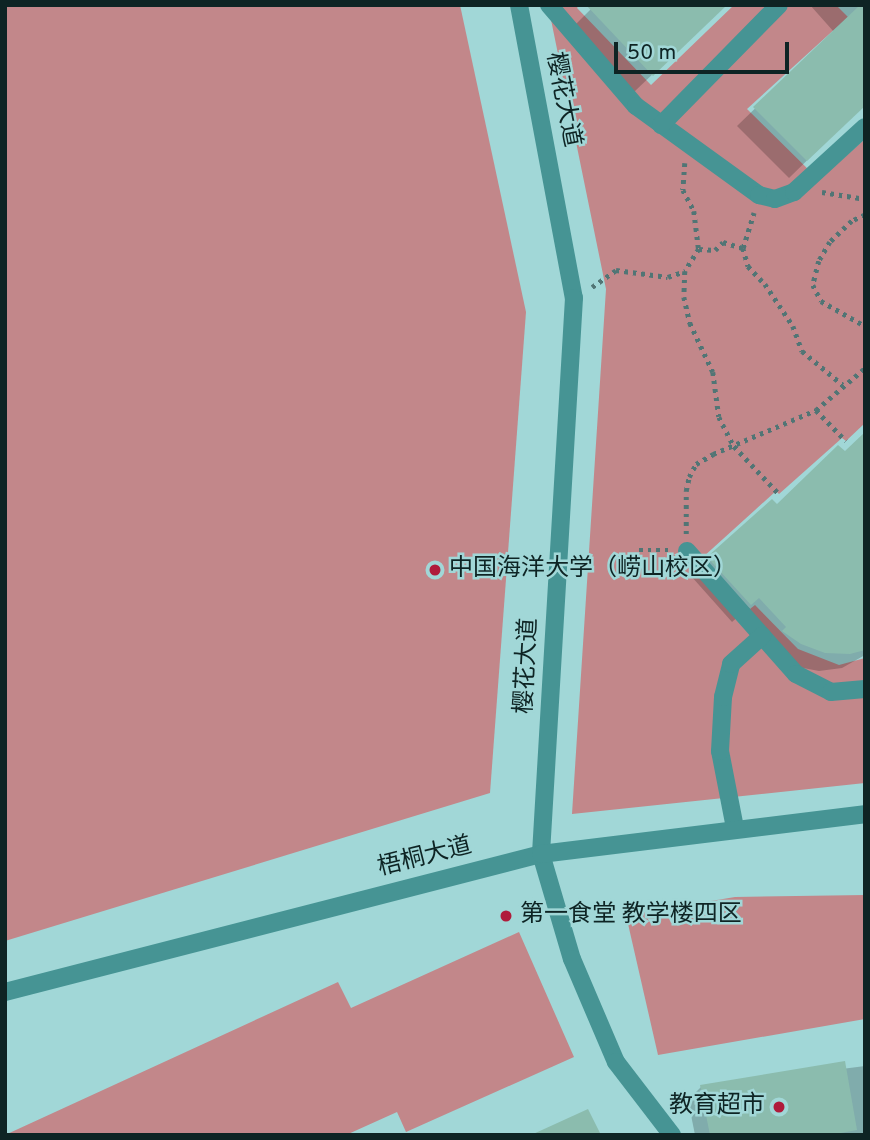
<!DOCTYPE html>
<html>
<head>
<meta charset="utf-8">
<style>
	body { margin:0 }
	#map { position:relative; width:870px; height:1140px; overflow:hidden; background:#a1d7d7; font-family:Overpass,"Noto Sans SC",sans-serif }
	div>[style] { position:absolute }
	.green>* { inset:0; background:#c2878a }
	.shadow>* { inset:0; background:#0003 }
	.building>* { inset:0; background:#8bbcae }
	.path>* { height:4.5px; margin-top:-2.25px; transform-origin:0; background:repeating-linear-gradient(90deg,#517575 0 3.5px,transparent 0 8.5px) }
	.minor>* { height:18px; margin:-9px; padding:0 9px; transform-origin:9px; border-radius:9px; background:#469494 }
	.dots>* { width:19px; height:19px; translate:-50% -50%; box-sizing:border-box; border:4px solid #a1d7d7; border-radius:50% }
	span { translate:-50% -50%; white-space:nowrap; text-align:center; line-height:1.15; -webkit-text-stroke:5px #a1d7d7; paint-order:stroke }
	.street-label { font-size:24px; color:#0e2424 }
	.poi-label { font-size:24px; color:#0e2424 }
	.left { translate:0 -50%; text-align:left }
	.right { translate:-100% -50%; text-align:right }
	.frame { position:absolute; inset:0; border:7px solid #0e2424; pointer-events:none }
	.scale { position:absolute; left:614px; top:42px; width:175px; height:32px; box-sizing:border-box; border:4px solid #0e2424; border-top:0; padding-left:9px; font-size:21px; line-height:24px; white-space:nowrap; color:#0e2424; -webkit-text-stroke:5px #a1d7d7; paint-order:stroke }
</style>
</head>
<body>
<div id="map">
	<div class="green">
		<div style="clip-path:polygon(5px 5px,460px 5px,526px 312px,490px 793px,5px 941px)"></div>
		<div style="clip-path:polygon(548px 5px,579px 5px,577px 8px,651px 85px,734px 5px,836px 5px,848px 17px,747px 109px,819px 180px,865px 139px,865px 423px,846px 441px,842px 438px,779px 494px,776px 491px,702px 558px,750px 609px,755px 605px,798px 649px,839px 665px,865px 658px,865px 783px,572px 814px,606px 289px)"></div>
		<div style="clip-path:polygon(865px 895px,865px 1019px,658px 1055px,626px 915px,735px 897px)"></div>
		<div style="clip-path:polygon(519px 932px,574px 1057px,406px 1132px,397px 1112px,346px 1135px,5px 1135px,338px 982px,351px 1008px)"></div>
	</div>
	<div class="shadow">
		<div style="clip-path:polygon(595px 5px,725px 5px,634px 92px,573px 27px)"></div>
		<div style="clip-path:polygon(810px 5px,865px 5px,865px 104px,789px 178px,737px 126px,834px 32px)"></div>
		<div style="clip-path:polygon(777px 506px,865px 542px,865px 655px,842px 668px,819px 671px,793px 666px,740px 615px,732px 622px,691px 576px,708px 558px)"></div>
		<div style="clip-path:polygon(865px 1066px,865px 1135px,695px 1135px,688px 1100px,701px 1087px)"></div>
	</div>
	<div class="building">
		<div style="clip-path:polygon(586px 5px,727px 5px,653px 76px)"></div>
		<div style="clip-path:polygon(860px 5px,865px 5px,865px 106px,807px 161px,753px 107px)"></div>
		<div style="clip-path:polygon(865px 432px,865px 650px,850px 654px,825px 653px,801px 644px,782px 631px,786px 627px,759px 598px,751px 605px,707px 557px,772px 499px,777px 504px,838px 445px,845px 451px)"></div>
		<div style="clip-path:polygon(845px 1061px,857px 1130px,830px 1135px,710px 1135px,700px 1085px)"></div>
		<div style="clip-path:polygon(588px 1109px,601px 1135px,531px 1135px)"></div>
	</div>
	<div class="path">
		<div style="left:685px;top:163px;width:27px;rotate:94deg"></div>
		<div style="left:683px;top:190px;width:24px;rotate:62deg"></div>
		<div style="left:694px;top:211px;width:38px;rotate:83deg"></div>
		<div style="left:699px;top:249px;width:16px;rotate:4deg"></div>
		<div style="left:715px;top:250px;width:11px;rotate:-45deg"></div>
		<div style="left:723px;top:242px;width:21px;rotate:17deg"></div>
		<div style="left:743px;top:248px;width:37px;rotate:-73deg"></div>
		<div style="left:822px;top:192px;width:44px;rotate:9.2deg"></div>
		<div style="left:865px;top:215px;width:14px;rotate:155deg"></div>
		<div style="left:852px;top:221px;width:30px;rotate:136deg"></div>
		<div style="left:830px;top:242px;width:22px;rotate:120deg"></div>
		<div style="left:819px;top:261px;width:25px;rotate:104deg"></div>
		<div style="left:813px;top:285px;width:18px;rotate:63deg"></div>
		<div style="left:821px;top:301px;width:51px;rotate:29.6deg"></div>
		<div style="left:743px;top:248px;width:19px;rotate:74deg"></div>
		<div style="left:748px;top:266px;width:25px;rotate:47deg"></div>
		<div style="left:765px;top:284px;width:50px;rotate:56.3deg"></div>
		<div style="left:793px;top:326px;width:27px;rotate:70deg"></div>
		<div style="left:802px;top:351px;width:53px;rotate:39.7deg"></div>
		<div style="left:699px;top:249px;width:26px;rotate:122deg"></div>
		<div style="left:685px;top:271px;width:26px;rotate:92deg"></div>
		<div style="left:684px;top:297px;width:27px;rotate:77deg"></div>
		<div style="left:690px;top:323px;width:54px;rotate:64.9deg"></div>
		<div style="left:713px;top:372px;width:45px;rotate:82.4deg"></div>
		<div style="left:719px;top:417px;width:33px;rotate:63deg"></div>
		<div style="left:734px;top:446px;width:66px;rotate:46.8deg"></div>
		<div style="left:592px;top:287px;width:29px;rotate:-35deg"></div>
		<div style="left:616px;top:270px;width:52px;rotate:7.7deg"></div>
		<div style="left:668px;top:277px;width:18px;rotate:-19deg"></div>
		<div style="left:816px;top:410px;width:43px;rotate:45.9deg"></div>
		<div style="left:686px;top:534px;width:43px;rotate:-90deg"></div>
		<div style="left:686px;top:491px;width:14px;rotate:-78deg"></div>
		<div style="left:689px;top:477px;width:15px;rotate:-62deg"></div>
		<div style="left:696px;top:464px;width:20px;rotate:-30deg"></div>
		<div style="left:713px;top:454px;width:112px;rotate:-23.1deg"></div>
		<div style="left:816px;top:410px;width:65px;rotate:-40.6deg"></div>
		<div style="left:639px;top:550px;width:31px"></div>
	</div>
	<div class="minor">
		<div style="left:519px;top:5px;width:298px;rotate:79.4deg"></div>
		<div style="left:574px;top:298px;width:557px;rotate:93.4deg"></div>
		<div style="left:541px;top:854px;width:109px;rotate:73.6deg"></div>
		<div style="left:572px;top:959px;width:112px;rotate:66.9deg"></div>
		<div style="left:616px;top:1062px;width:92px;rotate:52.5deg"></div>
		<div style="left:549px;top:5px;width:133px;rotate:49.3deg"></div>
		<div style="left:636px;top:106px;width:152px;rotate:35.9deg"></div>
		<div style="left:759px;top:195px;width:16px;rotate:14deg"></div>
		<div style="left:775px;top:199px;width:20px;rotate:-20deg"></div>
		<div style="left:794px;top:192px;width:96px;rotate:-42.5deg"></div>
		<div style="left:661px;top:125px;width:168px;rotate:-45.5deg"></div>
		<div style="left:687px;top:551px;width:164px;rotate:48.5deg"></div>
		<div style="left:796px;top:674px;width:39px;rotate:27deg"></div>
		<div style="left:831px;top:692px;width:34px;rotate:-5deg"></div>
		<div style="left:735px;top:828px;width:78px;rotate:-101deg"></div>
		<div style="left:720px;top:751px;width:54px;rotate:-86.8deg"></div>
		<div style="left:723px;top:697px;width:34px;rotate:-76deg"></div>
		<div style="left:731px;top:664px;width:42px;rotate:-42.1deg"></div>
		<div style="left:5px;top:992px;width:553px;rotate:-14.44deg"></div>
		<div style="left:541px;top:854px;width:326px;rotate:-7deg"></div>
	</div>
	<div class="dots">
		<div style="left:435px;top:570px;background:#af1b3b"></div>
		<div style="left:506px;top:916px;background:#af1b3b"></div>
		<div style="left:779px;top:1107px;background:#af1b3b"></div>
	</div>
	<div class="street-label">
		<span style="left:562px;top:100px;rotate:79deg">樱花大道</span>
		<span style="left:528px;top:666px;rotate:-87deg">樱花大道</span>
		<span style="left:425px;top:858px;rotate:-14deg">梧桐大道</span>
	</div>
	<div class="poi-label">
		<span class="left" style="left:449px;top:570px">中国海洋大学（崂山校区）</span>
		<span class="left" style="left:520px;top:916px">第一食堂 教学楼四区</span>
		<span class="right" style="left:765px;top:1107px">教育超市</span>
	</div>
	<div class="frame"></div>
	<div class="scale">50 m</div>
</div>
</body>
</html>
